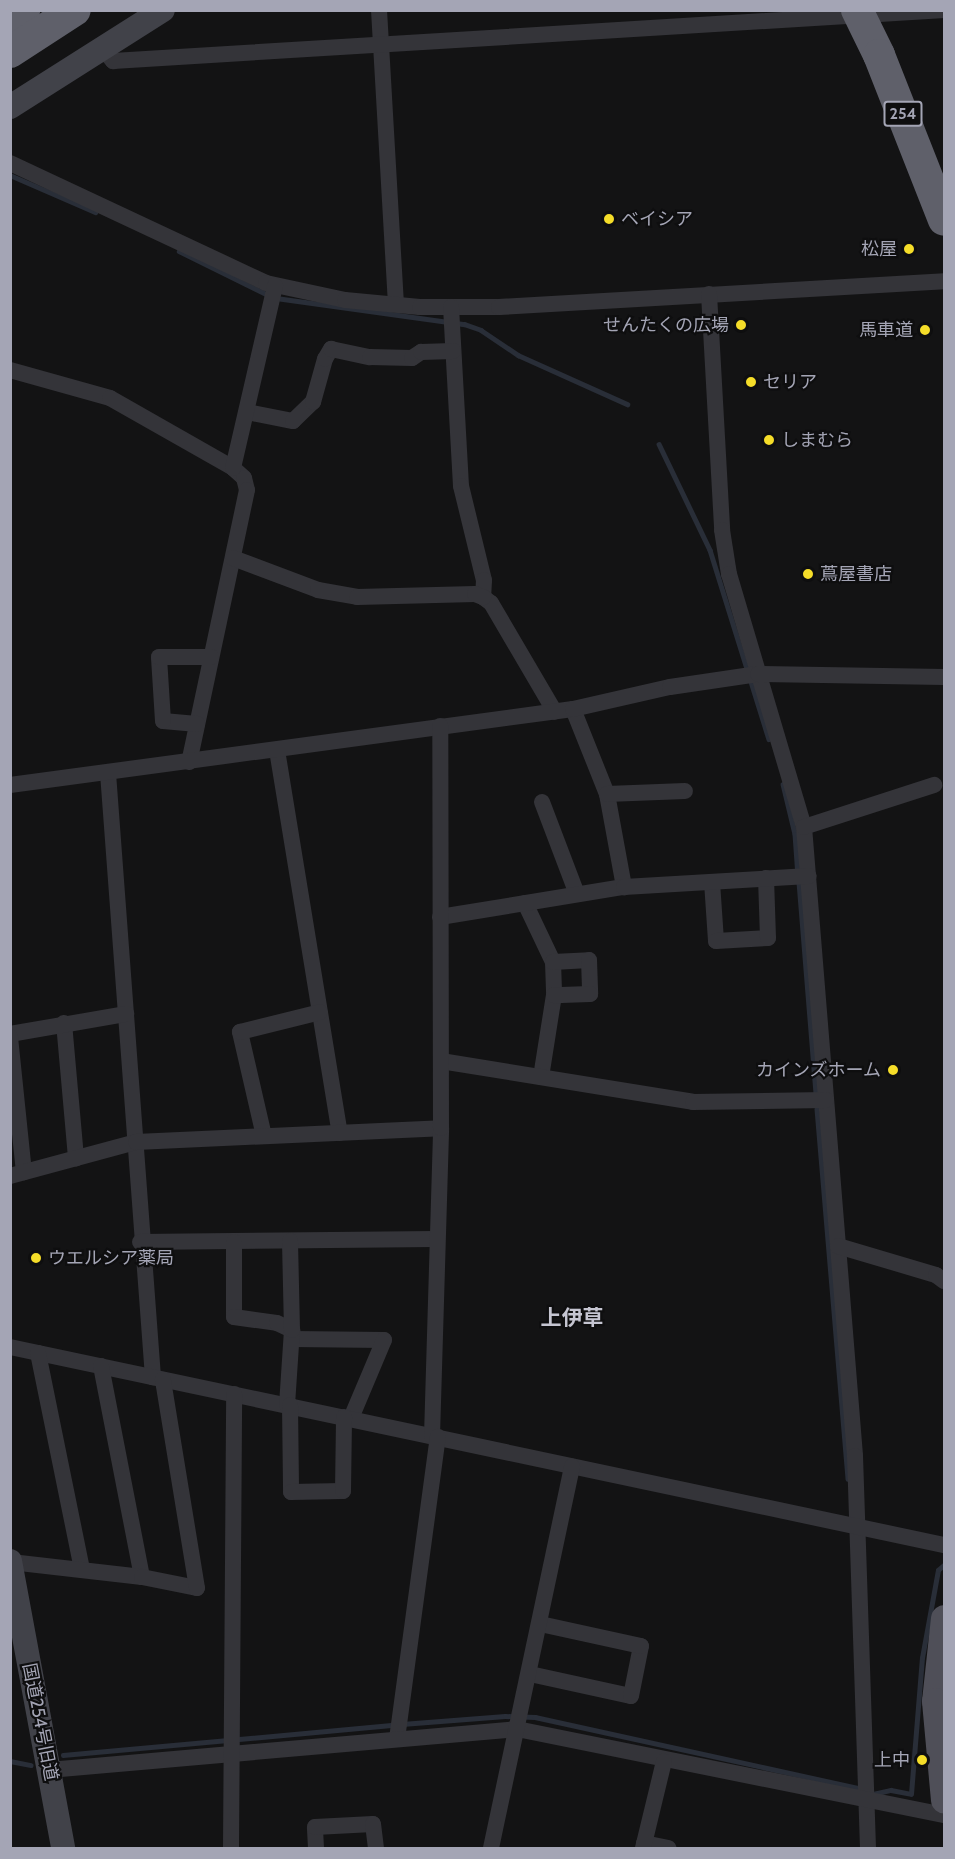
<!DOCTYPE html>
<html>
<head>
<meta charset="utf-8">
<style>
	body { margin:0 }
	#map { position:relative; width:955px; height:1859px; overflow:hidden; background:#131314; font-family:Cabin,"Noto Sans JP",sans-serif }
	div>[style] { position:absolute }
	.stream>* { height:4.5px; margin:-2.25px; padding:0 2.25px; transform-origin:2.25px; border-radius:2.25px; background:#292e38 }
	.street>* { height:16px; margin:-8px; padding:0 8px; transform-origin:8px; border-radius:8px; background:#343439 }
	.secondary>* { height:24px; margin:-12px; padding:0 12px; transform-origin:12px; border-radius:12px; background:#414249 }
	.primary>* { height:27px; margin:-13.5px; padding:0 13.5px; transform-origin:13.5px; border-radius:13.5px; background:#4f4f58 }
	.highway>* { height:32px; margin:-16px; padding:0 16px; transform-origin:16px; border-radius:16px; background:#5f606a }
	.dots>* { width:16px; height:16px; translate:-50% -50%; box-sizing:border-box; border:3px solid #0e0e0f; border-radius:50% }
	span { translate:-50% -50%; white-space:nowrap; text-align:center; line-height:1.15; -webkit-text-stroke:4.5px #0e0e0f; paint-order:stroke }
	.shield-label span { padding:2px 4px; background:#0e0e0f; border:2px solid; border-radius:4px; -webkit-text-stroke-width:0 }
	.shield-label { font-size:16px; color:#a4a5b5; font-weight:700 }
	.poi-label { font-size:18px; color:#a4a5b5 }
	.left { translate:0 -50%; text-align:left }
	.right { translate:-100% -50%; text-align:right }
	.street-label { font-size:18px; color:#a4a5b5 }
	.quarter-label { font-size:21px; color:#c5c5d1; font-weight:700 }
	.frame { position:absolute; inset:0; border:12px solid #a4a5b5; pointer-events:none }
</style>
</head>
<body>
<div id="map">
	<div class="stream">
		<div style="left:10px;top:175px;width:93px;rotate:23.5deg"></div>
		<div style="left:179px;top:251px;width:99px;rotate:26.3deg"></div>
		<div style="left:276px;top:298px;width:190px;rotate:7.9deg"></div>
		<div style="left:464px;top:324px;width:18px;rotate:19deg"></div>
		<div style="left:481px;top:330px;width:45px;rotate:34deg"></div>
		<div style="left:518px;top:355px;width:120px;rotate:24.2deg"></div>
		<div style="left:659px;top:444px;width:118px;rotate:64.3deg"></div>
		<div style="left:710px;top:550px;width:198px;rotate:72.7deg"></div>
		<div style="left:783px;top:784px;width:51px;rotate:76.5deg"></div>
		<div style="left:795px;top:834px;width:39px;rotate:86deg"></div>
		<div style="left:799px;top:882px;width:212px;rotate:85.4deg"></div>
		<div style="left:817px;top:1109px;width:371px;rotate:85.2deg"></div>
		<div style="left:402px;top:1724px;width:103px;rotate:-4.4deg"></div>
		<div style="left:505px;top:1716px;width:30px;rotate:2deg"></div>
		<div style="left:535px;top:1717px;width:336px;rotate:12.4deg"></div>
		<div style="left:63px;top:1755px;width:332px;rotate:-5.2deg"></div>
		<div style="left:10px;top:1761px;width:21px;rotate:11deg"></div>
		<div style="left:873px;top:1794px;width:18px;rotate:-13deg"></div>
		<div style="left:891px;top:1790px;width:20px;rotate:11deg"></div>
		<div style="left:911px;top:1794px;width:136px;rotate:-85.4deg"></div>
		<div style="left:922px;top:1658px;width:89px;rotate:-79.7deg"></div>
		<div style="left:938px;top:1570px;width:8px;rotate:-40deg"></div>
	</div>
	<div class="street">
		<div style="left:379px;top:10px;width:295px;rotate:86.7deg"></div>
		<div style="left:103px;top:49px;width:16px;rotate:50deg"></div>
		<div style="left:113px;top:61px;width:833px;rotate:-3.51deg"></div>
		<div style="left:10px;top:163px;width:283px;rotate:25.1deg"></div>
		<div style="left:266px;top:283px;width:81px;rotate:12.1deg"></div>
		<div style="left:345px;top:300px;width:75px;rotate:5.3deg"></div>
		<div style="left:420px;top:307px;width:79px"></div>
		<div style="left:499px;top:307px;width:446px;rotate:-3.3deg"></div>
		<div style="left:709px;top:294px;width:236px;rotate:86.8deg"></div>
		<div style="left:722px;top:530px;width:45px;rotate:81deg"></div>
		<div style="left:729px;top:574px;width:264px;rotate:73.5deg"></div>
		<div style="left:804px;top:827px;width:631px;rotate:85.36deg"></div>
		<div style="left:855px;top:1456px;width:392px;rotate:88.1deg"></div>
		<div style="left:451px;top:307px;width:179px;rotate:86.8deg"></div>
		<div style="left:461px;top:486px;width:97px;rotate:76.3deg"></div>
		<div style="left:484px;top:580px;width:17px;rotate:93deg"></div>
		<div style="left:483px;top:597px;width:10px;rotate:37deg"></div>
		<div style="left:491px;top:603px;width:126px;rotate:59.6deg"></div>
		<div style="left:10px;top:370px;width:104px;rotate:15.6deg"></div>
		<div style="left:110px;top:398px;width:142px;rotate:29.6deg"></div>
		<div style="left:233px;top:468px;width:15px;rotate:42deg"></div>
		<div style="left:244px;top:478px;width:12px;rotate:76deg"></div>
		<div style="left:247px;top:490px;width:278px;rotate:102deg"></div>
		<div style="left:247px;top:412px;width:47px;rotate:11.1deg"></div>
		<div style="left:293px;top:421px;width:28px;rotate:-44deg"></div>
		<div style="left:313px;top:402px;width:45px;rotate:-74.4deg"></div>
		<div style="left:325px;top:359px;width:12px;rotate:-59deg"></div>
		<div style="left:331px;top:349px;width:40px;rotate:12deg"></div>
		<div style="left:370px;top:357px;width:42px;rotate:1.4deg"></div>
		<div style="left:412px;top:358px;width:11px;rotate:-34deg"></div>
		<div style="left:421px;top:352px;width:32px;rotate:-2deg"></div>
		<div style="left:233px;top:468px;width:187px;rotate:-77deg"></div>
		<div style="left:233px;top:558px;width:91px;rotate:20.6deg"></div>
		<div style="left:318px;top:590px;width:40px;rotate:10deg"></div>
		<div style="left:357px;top:597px;width:118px;rotate:-1.5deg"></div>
		<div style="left:475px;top:594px;width:9px;rotate:21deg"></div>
		<div style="left:573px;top:709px;width:92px;rotate:68.2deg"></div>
		<div style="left:607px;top:794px;width:95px;rotate:79.6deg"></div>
		<div style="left:197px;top:724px;width:34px;rotate:-175deg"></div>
		<div style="left:163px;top:721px;width:64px;rotate:-93.6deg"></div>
		<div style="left:159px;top:657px;width:52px"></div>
		<div style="left:277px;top:750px;width:388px;rotate:80.7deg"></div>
		<div style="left:108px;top:773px;width:606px;rotate:85.74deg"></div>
		<div style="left:10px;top:785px;width:568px;rotate:-7.69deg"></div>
		<div style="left:573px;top:709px;width:99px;rotate:-12.8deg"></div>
		<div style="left:670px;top:687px;width:89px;rotate:-8.4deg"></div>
		<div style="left:758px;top:674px;width:186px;rotate:0.9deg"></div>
		<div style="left:607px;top:794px;width:78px;rotate:-2.2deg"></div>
		<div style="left:542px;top:802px;width:98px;rotate:69.2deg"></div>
		<div style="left:804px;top:827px;width:137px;rotate:-17.9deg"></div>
		<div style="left:712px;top:882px;width:59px;rotate:86.1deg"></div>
		<div style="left:716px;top:941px;width:52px;rotate:-3.3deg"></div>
		<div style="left:768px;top:938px;width:60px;rotate:-91.9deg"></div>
		<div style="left:525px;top:903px;width:65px;rotate:64.6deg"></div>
		<div style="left:553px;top:962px;width:33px;rotate:88deg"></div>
		<div style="left:554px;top:995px;width:83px;rotate:99deg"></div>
		<div style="left:440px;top:917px;width:186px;rotate:-9.3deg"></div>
		<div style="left:624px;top:887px;width:185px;rotate:-3.4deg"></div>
		<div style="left:553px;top:962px;width:36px;rotate:-3deg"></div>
		<div style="left:589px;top:960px;width:34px;rotate:88deg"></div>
		<div style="left:590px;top:994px;width:36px;rotate:178deg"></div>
		<div style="left:64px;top:1023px;width:136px;rotate:84.9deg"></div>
		<div style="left:10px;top:1034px;width:118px;rotate:-9.8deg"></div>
		<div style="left:10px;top:1037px;width:136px;rotate:84.1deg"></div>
		<div style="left:441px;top:1061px;width:255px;rotate:9.2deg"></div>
		<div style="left:693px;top:1102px;width:133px;rotate:-0.9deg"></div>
		<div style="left:264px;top:1136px;width:107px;rotate:-103deg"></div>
		<div style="left:240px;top:1032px;width:82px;rotate:-14deg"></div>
		<div style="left:10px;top:1176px;width:131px;rotate:-15.1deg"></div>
		<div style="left:136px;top:1142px;width:305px;rotate:-2.6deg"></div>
		<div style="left:140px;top:1242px;width:295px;rotate:-0.6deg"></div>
		<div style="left:234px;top:1242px;width:75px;rotate:90deg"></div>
		<div style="left:234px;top:1317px;width:43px;rotate:7.9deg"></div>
		<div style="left:277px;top:1323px;width:17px;rotate:25deg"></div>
		<div style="left:838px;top:1246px;width:102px;rotate:16.5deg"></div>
		<div style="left:936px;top:1275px;width:10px;rotate:37deg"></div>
		<div style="left:292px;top:1339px;width:92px;rotate:0.6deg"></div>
		<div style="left:384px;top:1340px;width:85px;rotate:112.9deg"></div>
		<div style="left:10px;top:1347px;width:955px;rotate:11.97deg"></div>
		<div style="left:38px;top:1353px;width:221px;rotate:78.5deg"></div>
		<div style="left:101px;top:1366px;width:215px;rotate:79deg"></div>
		<div style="left:287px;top:1405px;width:75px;rotate:-86.2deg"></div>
		<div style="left:292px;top:1330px;width:89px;rotate:-91.3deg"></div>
		<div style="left:290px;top:1405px;width:87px;rotate:89.3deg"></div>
		<div style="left:291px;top:1492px;width:52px;rotate:-1.1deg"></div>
		<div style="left:343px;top:1491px;width:74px;rotate:-89.2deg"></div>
		<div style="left:432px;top:1436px;width:308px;rotate:-88.3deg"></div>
		<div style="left:441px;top:1128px;width:402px;rotate:-90.1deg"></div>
		<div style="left:11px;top:1562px;width:132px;rotate:6.5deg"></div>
		<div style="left:142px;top:1577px;width:56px;rotate:11.3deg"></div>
		<div style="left:197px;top:1588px;width:211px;rotate:-99.3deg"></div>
		<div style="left:530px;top:1674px;width:103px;rotate:12.3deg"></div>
		<div style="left:631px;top:1696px;width:51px;rotate:-78.7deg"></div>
		<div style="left:641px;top:1646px;width:103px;rotate:-167.7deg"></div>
		<div style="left:397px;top:1739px;width:305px;rotate:-82.3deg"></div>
		<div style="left:49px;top:1770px;width:470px;rotate:-5deg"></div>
		<div style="left:517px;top:1729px;width:436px;rotate:11.4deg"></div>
		<div style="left:644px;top:1843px;width:25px;rotate:12deg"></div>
		<div style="left:231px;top:1848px;width:454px;rotate:-89.6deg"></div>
		<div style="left:316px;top:1848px;width:21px;rotate:-93deg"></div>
		<div style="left:315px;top:1827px;width:58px;rotate:-3deg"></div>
		<div style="left:373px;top:1824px;width:24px;rotate:83deg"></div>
		<div style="left:491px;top:1848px;width:390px;rotate:-78deg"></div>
		<div style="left:643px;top:1848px;width:89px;rotate:-76.4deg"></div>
	</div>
	<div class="secondary">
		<div style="left:10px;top:107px;width:181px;rotate:-32.4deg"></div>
		<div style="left:10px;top:1561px;width:292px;rotate:79.5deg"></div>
	</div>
	<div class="primary">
		<div style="left:944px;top:1618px;width:83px;rotate:96.2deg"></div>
		<div style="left:935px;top:1701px;width:99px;rotate:84.8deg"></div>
	</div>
	<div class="highway">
		<div style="left:857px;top:10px;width:50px;rotate:63.9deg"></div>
		<div style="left:879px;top:55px;width:177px;rotate:68.5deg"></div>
		<div style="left:10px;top:19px;width:17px;rotate:-33deg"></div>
		<div style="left:10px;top:52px;width:77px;rotate:-32.9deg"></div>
	</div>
	<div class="dots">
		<div style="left:609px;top:219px;background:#f5dd29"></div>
		<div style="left:909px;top:249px;background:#f5dd29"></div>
		<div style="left:741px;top:325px;background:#f5dd29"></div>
		<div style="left:925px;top:330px;background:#f5dd29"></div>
		<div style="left:751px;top:382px;background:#f5dd29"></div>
		<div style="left:769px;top:440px;background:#f5dd29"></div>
		<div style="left:808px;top:574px;background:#f5dd29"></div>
		<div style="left:893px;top:1070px;background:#f5dd29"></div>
		<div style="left:36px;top:1258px;background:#f5dd29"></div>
		<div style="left:922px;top:1760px;background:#f5dd29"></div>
	</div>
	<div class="shield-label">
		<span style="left:903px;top:114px">254</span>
	</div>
	<div class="poi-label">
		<span class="left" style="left:621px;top:219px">ベイシア</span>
		<span class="right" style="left:897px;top:249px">松屋</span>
		<span class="right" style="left:729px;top:325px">せんたくの広場</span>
		<span class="right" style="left:913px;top:330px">馬車道</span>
		<span class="left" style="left:763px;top:382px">セリア</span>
		<span class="left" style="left:781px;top:440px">しまむら</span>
		<span class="left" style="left:820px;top:574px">蔦屋書店</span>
		<span class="right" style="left:881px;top:1070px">カインズホーム</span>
		<span class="left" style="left:48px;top:1258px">ウエルシア薬局</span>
		<span class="right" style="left:910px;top:1760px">上中</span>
	</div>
	<div class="street-label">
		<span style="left:40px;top:1722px;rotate:79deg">国道254号旧道</span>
	</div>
	<div class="quarter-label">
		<span style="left:572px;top:1318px">上伊草</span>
	</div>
	<div class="frame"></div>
</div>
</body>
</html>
